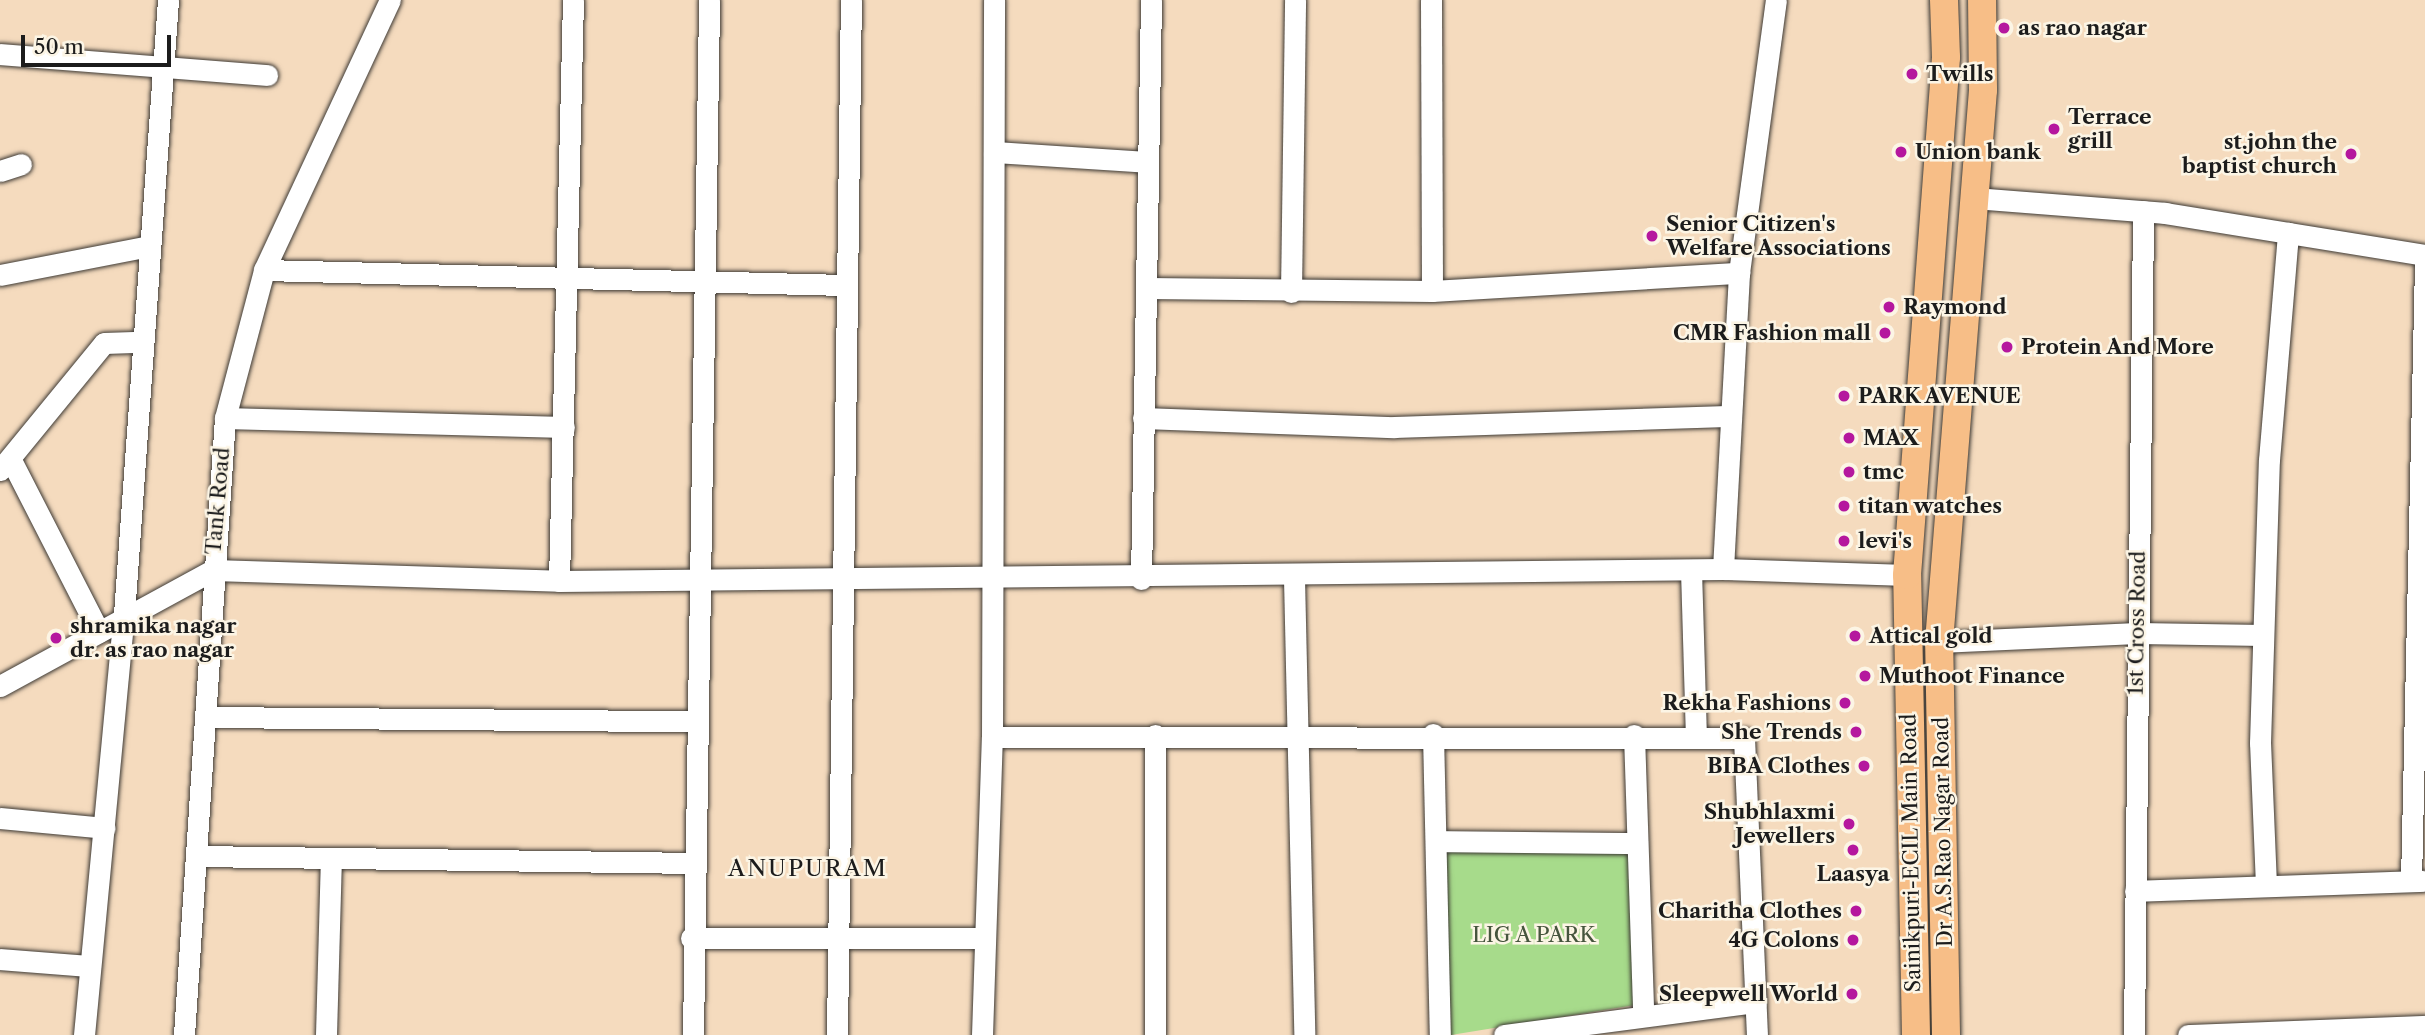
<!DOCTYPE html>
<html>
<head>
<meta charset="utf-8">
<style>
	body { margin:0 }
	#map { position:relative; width:2425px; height:1035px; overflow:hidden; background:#f5dbbe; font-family:"Libre Caslon Text",serif }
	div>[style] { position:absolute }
	.green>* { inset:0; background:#a7db8b }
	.roads { filter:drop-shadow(0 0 2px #3d3934) drop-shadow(0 0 2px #3d3934) }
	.minor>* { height:21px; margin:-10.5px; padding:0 10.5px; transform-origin:10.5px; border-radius:10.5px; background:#fff }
	.major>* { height:28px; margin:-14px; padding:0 14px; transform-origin:14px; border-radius:14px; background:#f7be87 }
	.dots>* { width:19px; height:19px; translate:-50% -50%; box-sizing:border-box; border:4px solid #fcf5e5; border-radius:50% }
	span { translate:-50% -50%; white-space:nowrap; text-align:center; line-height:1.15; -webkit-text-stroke:5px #fcf5e5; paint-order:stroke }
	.poi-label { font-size:21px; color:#1c1c1c; font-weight:700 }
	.left { translate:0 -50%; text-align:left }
	.right { translate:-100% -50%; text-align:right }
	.street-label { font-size:21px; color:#1c1c1c }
	.park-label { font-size:21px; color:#46553d }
	.neighbourhood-label { font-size:23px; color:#1c1c1c; letter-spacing:2px }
	.scale { position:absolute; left:21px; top:35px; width:150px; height:32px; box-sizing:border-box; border:4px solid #1c1c1c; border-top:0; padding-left:9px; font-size:21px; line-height:24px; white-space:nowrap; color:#1c1c1c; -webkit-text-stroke:5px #fcf5e5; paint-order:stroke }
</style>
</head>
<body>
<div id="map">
	<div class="green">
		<div style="clip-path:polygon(1444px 849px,1631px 850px,1635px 1005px,1451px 1035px)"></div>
	</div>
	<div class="roads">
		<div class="minor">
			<div style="left:1431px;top:0;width:291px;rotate:89.8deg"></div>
			<div style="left:0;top:54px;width:268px;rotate:4.5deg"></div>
			<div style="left:994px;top:152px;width:154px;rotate:3.7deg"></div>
			<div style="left:0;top:171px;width:22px;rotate:-18deg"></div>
			<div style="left:1975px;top:198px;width:191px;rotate:4.5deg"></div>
			<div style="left:2165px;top:213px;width:263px;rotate:9.2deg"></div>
			<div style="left:264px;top:270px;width:582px;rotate:1.48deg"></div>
			<div style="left:0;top:275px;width:152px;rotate:-11deg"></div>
			<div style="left:1147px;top:288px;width:285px;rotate:0.6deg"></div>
			<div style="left:1432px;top:291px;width:308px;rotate:-3.4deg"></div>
			<div style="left:1291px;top:292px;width:292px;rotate:-89.2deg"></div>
			<div style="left:225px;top:418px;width:339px;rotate:1.5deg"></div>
			<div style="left:1143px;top:418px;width:251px;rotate:2.1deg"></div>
			<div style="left:1394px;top:427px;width:333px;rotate:-1.9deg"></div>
			<div style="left:11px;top:460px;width:193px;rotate:62.9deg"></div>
			<div style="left:0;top:470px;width:164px;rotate:-50.7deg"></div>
			<div style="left:104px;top:343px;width:37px;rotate:-2deg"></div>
			<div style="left:1723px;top:569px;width:296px;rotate:-86.9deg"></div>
			<div style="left:1739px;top:273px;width:275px;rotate:-82.3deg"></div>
			<div style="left:1691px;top:570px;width:165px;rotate:88.3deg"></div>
			<div style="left:1294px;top:578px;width:457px;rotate:88.7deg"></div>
			<div style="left:1141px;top:579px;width:579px;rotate:-89.01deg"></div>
			<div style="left:559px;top:581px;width:581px;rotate:-88.62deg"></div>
			<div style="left:1939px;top:642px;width:198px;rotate:-2.6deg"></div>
			<div style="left:2137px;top:633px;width:126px;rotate:0.9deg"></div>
			<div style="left:0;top:686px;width:243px;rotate:-28.6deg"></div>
			<div style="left:213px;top:570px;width:346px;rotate:1.8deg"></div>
			<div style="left:559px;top:581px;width:1164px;rotate:-0.59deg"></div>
			<div style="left:1723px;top:569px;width:184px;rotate:1.9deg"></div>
			<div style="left:206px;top:717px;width:492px;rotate:0.5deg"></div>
			<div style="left:1433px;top:734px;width:301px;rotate:88.7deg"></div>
			<div style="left:1634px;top:735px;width:278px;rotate:88.1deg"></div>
			<div style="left:992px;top:737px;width:752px;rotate:0.08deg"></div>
			<div style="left:1744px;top:738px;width:297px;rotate:87.5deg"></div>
			<div style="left:0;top:818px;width:105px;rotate:5.4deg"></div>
			<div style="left:1436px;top:841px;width:201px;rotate:0.6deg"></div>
			<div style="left:196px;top:856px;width:495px;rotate:0.8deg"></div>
			<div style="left:2411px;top:881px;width:619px;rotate:-88.7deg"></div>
			<div style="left:2266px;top:885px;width:142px;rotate:-92.4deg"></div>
			<div style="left:2260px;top:743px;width:283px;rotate:-88.2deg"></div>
			<div style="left:2269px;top:460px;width:228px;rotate:-85.2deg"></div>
			<div style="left:2135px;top:891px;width:288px;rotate:-2deg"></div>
			<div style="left:691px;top:938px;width:294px"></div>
			<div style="left:0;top:959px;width:88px;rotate:4.5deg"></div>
			<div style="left:84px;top:1035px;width:423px;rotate:-84.6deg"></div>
			<div style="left:124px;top:614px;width:616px;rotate:-85.9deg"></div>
			<div style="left:184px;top:1035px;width:618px;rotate:-86.2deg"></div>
			<div style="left:225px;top:418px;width:153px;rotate:-75.2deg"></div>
			<div style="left:264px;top:270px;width:298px;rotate:-65deg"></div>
			<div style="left:326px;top:1035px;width:176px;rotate:-88.4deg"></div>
			<div style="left:693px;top:1035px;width:1035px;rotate:-89.11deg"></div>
			<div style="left:837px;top:1035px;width:1035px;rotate:-89.23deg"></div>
			<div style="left:982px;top:1035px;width:298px;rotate:-88.1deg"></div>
			<div style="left:992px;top:737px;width:737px;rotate:-89.84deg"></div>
			<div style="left:1155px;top:1035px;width:300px;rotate:-90deg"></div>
			<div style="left:1504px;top:1035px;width:254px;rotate:-7.5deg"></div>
			<div style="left:2134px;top:1035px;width:824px;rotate:-89.37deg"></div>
			<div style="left:2188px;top:1035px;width:237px;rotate:-2.2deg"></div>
		</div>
		<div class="major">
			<div style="left:1916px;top:1035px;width:460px;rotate:-91.1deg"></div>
			<div style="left:1907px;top:575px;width:519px;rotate:-85.69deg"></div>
			<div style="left:1946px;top:57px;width:57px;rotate:-92deg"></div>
			<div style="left:1946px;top:1035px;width:393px;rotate:-91deg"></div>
			<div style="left:1939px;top:642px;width:554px;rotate:-85.44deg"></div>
			<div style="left:1983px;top:90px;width:90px;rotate:-90.6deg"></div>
		</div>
	</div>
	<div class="dots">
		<div style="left:2004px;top:28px;background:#b5179e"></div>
		<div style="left:1912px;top:74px;background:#b5179e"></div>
		<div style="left:2054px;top:129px;background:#b5179e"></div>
		<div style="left:1901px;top:152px;background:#b5179e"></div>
		<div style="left:2351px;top:154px;background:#b5179e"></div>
		<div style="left:1652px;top:236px;background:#b5179e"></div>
		<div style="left:1889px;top:307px;background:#b5179e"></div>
		<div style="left:1885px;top:333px;background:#b5179e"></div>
		<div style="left:2007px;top:347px;background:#b5179e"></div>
		<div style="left:1844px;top:396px;background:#b5179e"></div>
		<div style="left:1849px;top:438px;background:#b5179e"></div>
		<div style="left:1849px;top:472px;background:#b5179e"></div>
		<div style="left:1844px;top:506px;background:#b5179e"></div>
		<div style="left:1844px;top:541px;background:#b5179e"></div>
		<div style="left:1855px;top:636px;background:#b5179e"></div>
		<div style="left:56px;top:638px;background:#b5179e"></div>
		<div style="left:1865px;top:676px;background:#b5179e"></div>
		<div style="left:1845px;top:703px;background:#b5179e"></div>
		<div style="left:1856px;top:732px;background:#b5179e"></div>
		<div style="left:1864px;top:766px;background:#b5179e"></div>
		<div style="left:1849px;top:824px;background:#b5179e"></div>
		<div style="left:1853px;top:850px;background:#b5179e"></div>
		<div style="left:1856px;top:911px;background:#b5179e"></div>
		<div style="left:1853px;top:940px;background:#b5179e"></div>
		<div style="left:1852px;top:994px;background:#b5179e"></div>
	</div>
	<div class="poi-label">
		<span class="left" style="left:2018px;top:28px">as rao nagar</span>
		<span class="left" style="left:1926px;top:74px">Twills</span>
		<span class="left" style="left:2068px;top:129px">Terrace<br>grill</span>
		<span class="right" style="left:2337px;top:154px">st.john the<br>baptist church</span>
		<span class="left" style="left:1915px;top:152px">Union bank</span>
		<span class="left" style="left:1666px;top:236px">Senior Citizen's<br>Welfare Associations</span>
		<span class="left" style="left:1903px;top:307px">Raymond</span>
		<span class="right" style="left:1871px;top:333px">CMR Fashion mall</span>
		<span class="left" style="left:2021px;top:347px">Protein And More</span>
		<span class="left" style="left:1858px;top:396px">PARK AVENUE</span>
		<span class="left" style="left:1863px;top:438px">MAX</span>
		<span class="left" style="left:1863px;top:472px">tmc</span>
		<span class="left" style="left:1858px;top:506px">titan watches</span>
		<span class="left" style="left:1858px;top:541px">levi's</span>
		<span class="left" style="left:70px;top:638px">shramika nagar<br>dr. as rao nagar</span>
		<span class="left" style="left:1869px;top:636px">Attical gold</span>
		<span class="left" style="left:1879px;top:676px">Muthoot Finance</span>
		<span class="right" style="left:1831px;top:703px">Rekha Fashions</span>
		<span class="right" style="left:1842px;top:732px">She Trends</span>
		<span class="right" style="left:1850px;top:766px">BIBA Clothes</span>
		<span class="right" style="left:1835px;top:824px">Shubhlaxmi<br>Jewellers</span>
		<span style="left:1853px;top:874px">Laasya</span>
		<span class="right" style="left:1842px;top:911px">Charitha Clothes</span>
		<span class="right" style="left:1839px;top:940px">4G Colons</span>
		<span class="right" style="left:1838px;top:994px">Sleepwell World</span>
	</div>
	<div class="street-label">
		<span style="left:218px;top:501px;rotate:-85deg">Tank Road</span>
		<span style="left:2137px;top:623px;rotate:-89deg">1st Cross Road</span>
		<span style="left:1943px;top:832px;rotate:-91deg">Dr A.S.Rao Nagar Road</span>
		<span style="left:1911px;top:853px;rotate:-91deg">Sainikpuri-ECIL Main Road</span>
	</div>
	<div class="park-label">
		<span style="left:1534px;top:935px">LIG A PARK</span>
	</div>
	<div class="neighbourhood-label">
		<span style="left:808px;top:868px">ANUPURAM</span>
	</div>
	<div class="scale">50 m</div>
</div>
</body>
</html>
